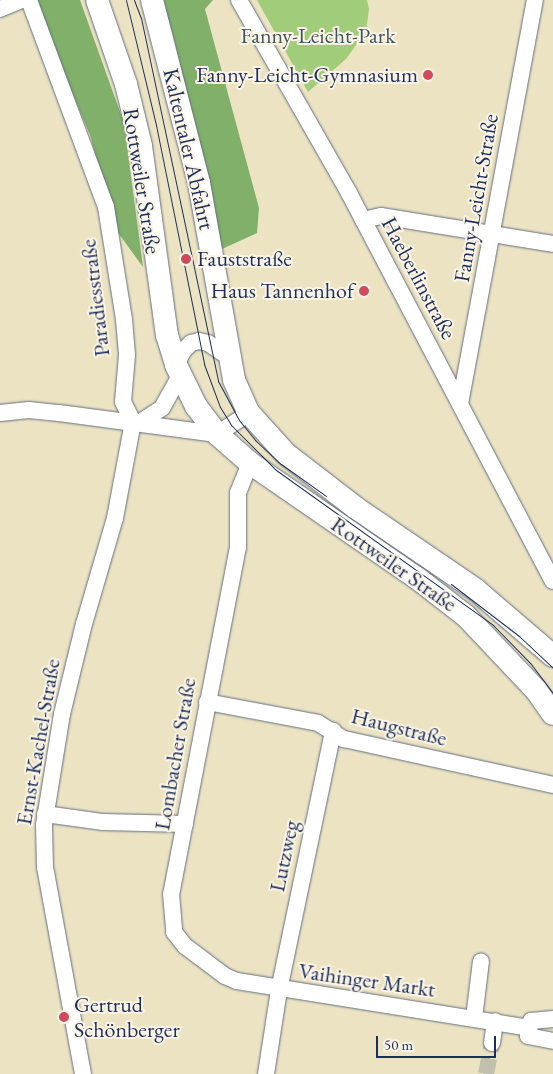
<!DOCTYPE html>
<html>
<head>
<meta charset="utf-8">
<style>
	body { margin:0 }
	#map { position:relative; width:553px; height:1074px; overflow:hidden; background:#ebe3c2; font-family:"EB Garamond",serif }
	div>[style] { position:absolute }
	.green>* { inset:0; background:#a1cc79 }
	.forest>* { inset:0; background:#80b069 }
	.street-tunnel>* { height:16px; margin-top:-8px; transform-origin:0; background:repeating-linear-gradient(90deg,#c1bfae 0 16px,transparent 0 24px) }
	.roads { filter:drop-shadow(0 0 1px #646e81) drop-shadow(0 0 1px #646e81) }
	.street>* { height:16px; margin:-8px; padding:0 8px; transform-origin:8px; border-radius:8px; background:#fff }
	.secondary>* { height:22px; margin:-11px; padding:0 11px; transform-origin:11px; border-radius:11px; background:#fff }
	.tram>* { height:1px; margin:-0.5px; padding:0 0.5px; transform-origin:0.5px; border-radius:0.5px; background:#1b2f5e }
	.dots>* { width:14px; height:14px; translate:-50% -50%; box-sizing:border-box; border:2px solid #fcf5e5; border-radius:50% }
	span { translate:-50% -50%; white-space:nowrap; text-align:center; line-height:1.15; -webkit-text-stroke:4px #fcf5e5; paint-order:stroke }
	.park-label { font-size:22px; color:#3c5665 }
	.poi-label { font-size:22px; color:#1b2f5e }
	.right { translate:-100% -50%; text-align:right }
	.left { translate:0 -50%; text-align:left }
	.street-label { font-size:22px; color:#1b2f5e }
	.scale { position:absolute; left:376px; top:1036px; width:120px; height:22px; box-sizing:border-box; border:2px solid #1b2f5e; border-top:0; padding-left:6px; font-size:15px; line-height:18px; white-space:nowrap; color:#1b2f5e; -webkit-text-stroke:4px #fcf5e5; paint-order:stroke }
</style>
</head>
<body>
<div id="map">
	<div class="green">
		<div style="clip-path:polygon(257px 0,367px 0,369px 9px,366px 31px,346px 59px,308px 92px)"></div>
	</div>
	<div class="forest">
		<div style="clip-path:polygon(33px 0,80px 0,124px 123px,143px 267px,116px 230px,90px 135px)"></div>
		<div style="clip-path:polygon(161px 0,213px 0,205px 9px,259px 208px,257px 233px,222px 249px,172px 31px)"></div>
	</div>
	<div class="street-tunnel">
		<div style="left:486px;top:1074px;width:32px;rotate:-79deg"></div>
	</div>
	<div class="roads">
		<div class="street">
			<div style="left:29px;top:0;width:221px;rotate:69.6deg"></div>
			<div style="left:106px;top:207px;width:114px;rotate:80.9deg"></div>
			<div style="left:124px;top:320px;width:35px;rotate:85deg"></div>
			<div style="left:127px;top:355px;width:47px;rotate:94.9deg"></div>
			<div style="left:123px;top:402px;width:22px;rotate:63deg"></div>
			<div style="left:239px;top:0;width:222px;rotate:60.3deg"></div>
			<div style="left:349px;top:193px;width:438px;rotate:62.3deg"></div>
			<div style="left:0;top:9px;width:23px;rotate:-23deg"></div>
			<div style="left:363px;top:220px;width:18px;rotate:-13deg"></div>
			<div style="left:381px;top:216px;width:174px;rotate:9.2deg"></div>
			<div style="left:176px;top:365px;width:16px;rotate:-63deg"></div>
			<div style="left:183px;top:351px;width:11px;rotate:-45deg"></div>
			<div style="left:191px;top:343px;width:8px;rotate:-14deg"></div>
			<div style="left:199px;top:341px;width:9px;rotate:13deg"></div>
			<div style="left:208px;top:343px;width:27px;rotate:34deg"></div>
			<div style="left:460px;top:404px;width:411px;rotate:-79.5deg"></div>
			<div style="left:0;top:413px;width:29px;rotate:-6deg"></div>
			<div style="left:29px;top:410px;width:30px;rotate:6deg"></div>
			<div style="left:59px;top:413px;width:159px;rotate:7.6deg"></div>
			<div style="left:217px;top:434px;width:38px;rotate:-33deg"></div>
			<div style="left:139px;top:423px;width:27px;rotate:-33deg"></div>
			<div style="left:162px;top:408px;width:37px;rotate:-61deg"></div>
			<div style="left:250px;top:463px;width:32px;rotate:112deg"></div>
			<div style="left:238px;top:493px;width:54px;rotate:90deg"></div>
			<div style="left:238px;top:547px;width:353px;rotate:100.9deg"></div>
			<div style="left:171px;top:894px;width:38px;rotate:85deg"></div>
			<div style="left:174px;top:932px;width:18px;rotate:52deg"></div>
			<div style="left:185px;top:946px;width:50px;rotate:36.9deg"></div>
			<div style="left:225px;top:976px;width:13px;rotate:23deg"></div>
			<div style="left:237px;top:981px;width:296px;rotate:9.1deg"></div>
			<div style="left:207px;top:702px;width:113px;rotate:10.7deg"></div>
			<div style="left:318px;top:723px;width:31px;rotate:32deg"></div>
			<div style="left:344px;top:739px;width:214px;rotate:12.4deg"></div>
			<div style="left:45px;top:814px;width:59px;rotate:7.9deg"></div>
			<div style="left:103px;top:822px;width:82px;rotate:1.4deg"></div>
			<div style="left:474px;top:1018px;width:57px;rotate:-83deg"></div>
			<div style="left:553px;top:1019px;width:22px;rotate:175deg"></div>
			<div style="left:531px;top:1021px;width:15px;rotate:101deg"></div>
			<div style="left:528px;top:1036px;width:25px;rotate:11deg"></div>
			<div style="left:492px;top:1043px;width:22px;rotate:-82deg"></div>
			<div style="left:83px;top:1074px;width:210px;rotate:-100.4deg"></div>
			<div style="left:45px;top:867px;width:42px;rotate:-91.4deg"></div>
			<div style="left:44px;top:825px;width:112px;rotate:-80.8deg"></div>
			<div style="left:62px;top:714px;width:93px;rotate:-76.3deg"></div>
			<div style="left:84px;top:624px;width:110px;rotate:-73.7deg"></div>
			<div style="left:115px;top:518px;width:98px;rotate:-79.4deg"></div>
			<div style="left:266px;top:1074px;width:85px;rotate:-81.2deg"></div>
			<div style="left:279px;top:990px;width:265px;rotate:-78.2deg"></div>
		</div>
		<div class="secondary">
			<div style="left:97px;top:0;width:89px;rotate:71deg"></div>
			<div style="left:126px;top:84px;width:64px;rotate:76.4deg"></div>
			<div style="left:141px;top:146px;width:191px;rotate:82.2deg"></div>
			<div style="left:167px;top:335px;width:31px;rotate:73deg"></div>
			<div style="left:176px;top:365px;width:46px;rotate:64deg"></div>
			<div style="left:196px;top:406px;width:35px;rotate:53deg"></div>
			<div style="left:217px;top:434px;width:44px;rotate:41.3deg"></div>
			<div style="left:250px;top:463px;width:203px;rotate:34.6deg"></div>
			<div style="left:417px;top:578px;width:62px;rotate:37.8deg"></div>
			<div style="left:466px;top:616px;width:102px;rotate:46.6deg"></div>
			<div style="left:536px;top:690px;width:29px;rotate:55deg"></div>
			<div style="left:152px;top:0;width:189px;rotate:75.6deg"></div>
			<div style="left:199px;top:183px;width:200px;rotate:79.9deg"></div>
			<div style="left:234px;top:380px;width:36px;rotate:66deg"></div>
			<div style="left:249px;top:413px;width:55px;rotate:47.9deg"></div>
			<div style="left:286px;top:454px;width:88px;rotate:37.6deg"></div>
			<div style="left:356px;top:508px;width:145px;rotate:34.3deg"></div>
			<div style="left:476px;top:590px;width:101px;rotate:40.6deg"></div>
		</div>
	</div>
	<div class="tram">
		<div style="left:126px;top:0;width:129px;rotate:76.5deg"></div>
		<div style="left:156px;top:125px;width:244px;rotate:78.6deg"></div>
		<div style="left:204px;top:364px;width:46px;rotate:69.6deg"></div>
		<div style="left:220px;top:407px;width:22px;rotate:58deg"></div>
		<div style="left:232px;top:426px;width:62px;rotate:45deg"></div>
		<div style="left:276px;top:470px;width:267px;rotate:35.5deg"></div>
		<div style="left:493px;top:625px;width:54px;rotate:45.7deg"></div>
		<div style="left:531px;top:664px;width:36px;rotate:53deg"></div>
		<div style="left:134px;top:0;width:19px;rotate:69deg"></div>
		<div style="left:141px;top:18px;width:371px;rotate:78deg"></div>
		<div style="left:218px;top:381px;width:44px;rotate:61.7deg"></div>
		<div style="left:239px;top:420px;width:26px;rotate:51deg"></div>
		<div style="left:255px;top:440px;width:35px;rotate:43deg"></div>
		<div style="left:281px;top:464px;width:55px;rotate:35.4deg"></div>
		<div style="left:451px;top:584px;width:86px;rotate:37.4deg"></div>
		<div style="left:519px;top:636px;width:47px;rotate:43.3deg"></div>
	</div>
	<div class="dots">
		<div style="left:428px;top:75px;background:#d1495b"></div>
		<div style="left:186px;top:259px;background:#d1495b"></div>
		<div style="left:364px;top:291px;background:#d1495b"></div>
		<div style="left:64px;top:1017px;background:#d1495b"></div>
	</div>
	<div class="park-label">
		<span style="left:318px;top:36px">Fanny-Leicht-Park</span>
	</div>
	<div class="poi-label">
		<span class="right" style="left:418px;top:75px">Fanny-Leicht-Gymnasium</span>
		<span class="left" style="left:197px;top:259px">Fauststraße</span>
		<span class="right" style="left:354px;top:291px">Haus Tannenhof</span>
		<span class="left" style="left:74px;top:1017px">Gertrud<br>Schönberger</span>
	</div>
	<div class="street-label">
		<span style="left:189px;top:149px;rotate:77deg">Kaltentaler Abfahrt</span>
		<span style="left:142px;top:181px;rotate:81deg">Rottweiler Straße</span>
		<span style="left:476px;top:198px;rotate:-80deg">Fanny-Leicht-Straße</span>
		<span style="left:419px;top:278px;rotate:62deg">Haeberlinstraße</span>
		<span style="left:95px;top:298px;rotate:-97deg">Paradiesstraße</span>
		<span style="left:394px;top:564px;rotate:35deg">Rottweiler Straße</span>
		<span style="left:399px;top:727px;rotate:14deg">Haugstraße</span>
		<span style="left:38px;top:742px;rotate:-80deg">Ernst-Kachel-Straße</span>
		<span style="left:175px;top:754px;rotate:-80deg">Lombacher Straße</span>
		<span style="left:284px;top:856px;rotate:-78deg">Lutzweg</span>
		<span style="left:367px;top:980px;rotate:8deg">Vaihinger Markt</span>
	</div>
	<div class="scale">50 m</div>
</div>
</body>
</html>
